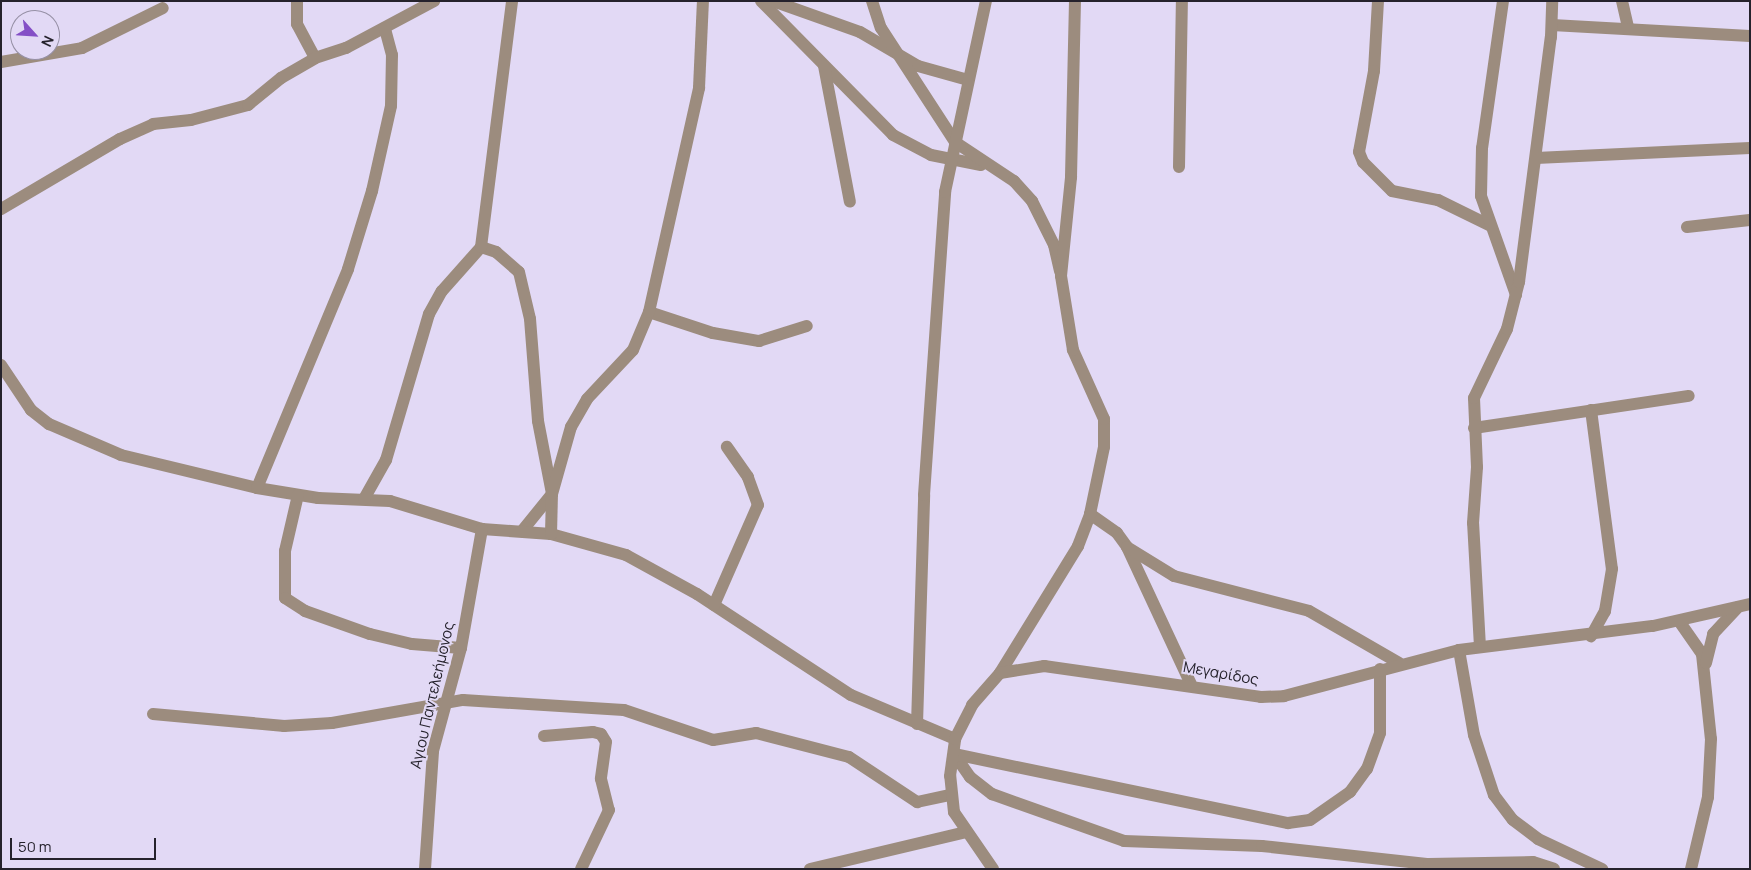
<!DOCTYPE html>
<html>
<head>
<meta charset="utf-8">
<style>
	body { margin:0 }
	#map { position:relative; width:1751px; height:870px; overflow:hidden; background:#e2d9f5; font-family:Manrope,sans-serif }
	div>[style] { position:absolute }
	.minor>* { height:12px; margin:-6px; padding:0 6px; transform-origin:6px; border-radius:6px; background:#9c8c7e }
	span { translate:-50% -50%; white-space:nowrap; text-align:center; line-height:1.15; -webkit-text-stroke:4px #e2d9f5; paint-order:stroke }
	.street-label { font-size:15px; color:#25222c }
	.frame { position:absolute; inset:0; border:2px solid #25222c; pointer-events:none }
	.north { position:absolute; left:10px; top:10px; width:50px; height:50px; box-sizing:border-box; background:#e2d9f5; border:1px solid #9690a5; border-radius:50%; rotate:116deg; font-size:14px; font-weight:700; line-height:20px; text-align:center; color:#25222c }
	.north::after { content:''; display:block; margin:auto; width:18px; height:22px; background:#844fc6; clip-path:polygon(50% 0,100% 100%,50% 72%,0 100%) }
	.scale { position:absolute; left:10px; top:838px; width:146px; height:22px; box-sizing:border-box; border:2px solid #25222c; border-top:0; padding-left:6px; font-size:15px; line-height:18px; white-space:nowrap; color:#25222c; -webkit-text-stroke:4px #e2d9f5; paint-order:stroke }
</style>
</head>
<body>
<div id="map">
	<div class="minor">
		<div style="left:297px;top:1px;width:23px;rotate:90deg"></div>
		<div style="left:297px;top:24px;width:38px;rotate:62deg"></div>
		<div style="left:761px;top:1px;width:188px;rotate:45.4deg"></div>
		<div style="left:893px;top:135px;width:43px;rotate:27.8deg"></div>
		<div style="left:931px;top:155px;width:51px;rotate:11.3deg"></div>
		<div style="left:773px;top:1px;width:92px;rotate:19.6deg"></div>
		<div style="left:860px;top:32px;width:67px;rotate:30.4deg"></div>
		<div style="left:918px;top:66px;width:52px;rotate:15.6deg"></div>
		<div style="left:872px;top:1px;width:28px;rotate:72deg"></div>
		<div style="left:881px;top:28px;width:136px;rotate:57deg"></div>
		<div style="left:955px;top:142px;width:71px;rotate:33.5deg"></div>
		<div style="left:1014px;top:181px;width:27px;rotate:48deg"></div>
		<div style="left:1032px;top:201px;width:49px;rotate:63.4deg"></div>
		<div style="left:1054px;top:245px;width:27px;rotate:77deg"></div>
		<div style="left:1378px;top:1px;width:70px;rotate:93.3deg"></div>
		<div style="left:1374px;top:71px;width:82px;rotate:100.5deg"></div>
		<div style="left:1359px;top:152px;width:11px;rotate:68deg"></div>
		<div style="left:1363px;top:162px;width:41px;rotate:45deg"></div>
		<div style="left:1392px;top:191px;width:47px;rotate:11.1deg"></div>
		<div style="left:1438px;top:200px;width:57px;rotate:26.1deg"></div>
		<div style="left:1503px;top:1px;width:148px;rotate:98.1deg"></div>
		<div style="left:1482px;top:148px;width:48px;rotate:91.2deg"></div>
		<div style="left:1481px;top:196px;width:105px;rotate:70.5deg"></div>
		<div style="left:1622px;top:1px;width:26px;rotate:77deg"></div>
		<div style="left:1552px;top:25px;width:198px;rotate:3.2deg"></div>
		<div style="left:1px;top:62px;width:82px;rotate:-9.8deg"></div>
		<div style="left:82px;top:48px;width:90px;rotate:-26.3deg"></div>
		<div style="left:824px;top:66px;width:138px;rotate:79.2deg"></div>
		<div style="left:1536px;top:158px;width:214px;rotate:-2.7deg"></div>
		<div style="left:1179px;top:167px;width:166px;rotate:-89deg"></div>
		<div style="left:1px;top:209px;width:138px;rotate:-30.5deg"></div>
		<div style="left:120px;top:139px;width:36px;rotate:-24deg"></div>
		<div style="left:153px;top:124px;width:38px;rotate:-6deg"></div>
		<div style="left:191px;top:120px;width:59px;rotate:-14.7deg"></div>
		<div style="left:248px;top:105px;width:43px;rotate:-39.3deg"></div>
		<div style="left:281px;top:78px;width:39px;rotate:-30deg"></div>
		<div style="left:315px;top:58px;width:33px;rotate:-18deg"></div>
		<div style="left:346px;top:48px;width:100px;rotate:-28.1deg"></div>
		<div style="left:1687px;top:227px;width:63px;rotate:-6.3deg"></div>
		<div style="left:481px;top:247px;width:16px;rotate:18deg"></div>
		<div style="left:496px;top:252px;width:30px;rotate:41deg"></div>
		<div style="left:519px;top:272px;width:48px;rotate:76.8deg"></div>
		<div style="left:530px;top:319px;width:102px;rotate:85.5deg"></div>
		<div style="left:538px;top:421px;width:74px;rotate:79.1deg"></div>
		<div style="left:552px;top:494px;width:48px;rotate:129deg"></div>
		<div style="left:649px;top:312px;width:67px;rotate:18.2deg"></div>
		<div style="left:713px;top:333px;width:47px;rotate:9.9deg"></div>
		<div style="left:759px;top:341px;width:50px;rotate:-17.4deg"></div>
		<div style="left:1px;top:365px;width:54px;rotate:56.3deg"></div>
		<div style="left:31px;top:410px;width:23px;rotate:38deg"></div>
		<div style="left:49px;top:424px;width:78px;rotate:23.3deg"></div>
		<div style="left:121px;top:455px;width:140px;rotate:13.6deg"></div>
		<div style="left:257px;top:488px;width:62px;rotate:9.3deg"></div>
		<div style="left:318px;top:498px;width:72px;rotate:2.4deg"></div>
		<div style="left:390px;top:501px;width:96px;rotate:16.9deg"></div>
		<div style="left:482px;top:529px;width:69px;rotate:4.1deg"></div>
		<div style="left:551px;top:534px;width:78px;rotate:15.6deg"></div>
		<div style="left:626px;top:555px;width:81px;rotate:28.8deg"></div>
		<div style="left:697px;top:594px;width:184px;rotate:33.3deg"></div>
		<div style="left:851px;top:695px;width:113px;rotate:22.9deg"></div>
		<div style="left:1591px;top:410px;width:160px;rotate:82.5deg"></div>
		<div style="left:1612px;top:569px;width:43px;rotate:99.5deg"></div>
		<div style="left:1605px;top:611px;width:29px;rotate:119deg"></div>
		<div style="left:1474px;top:428px;width:217px;rotate:-8.5deg"></div>
		<div style="left:257px;top:488px;width:237px;rotate:-67.4deg"></div>
		<div style="left:348px;top:269px;width:82px;rotate:-72.9deg"></div>
		<div style="left:372px;top:191px;width:87px;rotate:-77.4deg"></div>
		<div style="left:391px;top:106px;width:51px;rotate:-88.9deg"></div>
		<div style="left:392px;top:55px;width:28px;rotate:-105deg"></div>
		<div style="left:298px;top:495px;width:57px;rotate:103.1deg"></div>
		<div style="left:285px;top:551px;width:47px;rotate:90deg"></div>
		<div style="left:285px;top:598px;width:24px;rotate:33deg"></div>
		<div style="left:305px;top:611px;width:69px;rotate:19.5deg"></div>
		<div style="left:370px;top:634px;width:43px;rotate:13.4deg"></div>
		<div style="left:412px;top:644px;width:49px;rotate:4.7deg"></div>
		<div style="left:364px;top:499px;width:45px;rotate:-60.6deg"></div>
		<div style="left:386px;top:460px;width:152px;rotate:-73.6deg"></div>
		<div style="left:429px;top:314px;width:26px;rotate:-61deg"></div>
		<div style="left:442px;top:291px;width:59px;rotate:-48.4deg"></div>
		<div style="left:481px;top:247px;width:248px;rotate:-82.8deg"></div>
		<div style="left:1090px;top:514px;width:33px;rotate:35deg"></div>
		<div style="left:1117px;top:533px;width:17px;rotate:54deg"></div>
		<div style="left:1127px;top:547px;width:151px;rotate:65deg"></div>
		<div style="left:551px;top:534px;width:40px;rotate:-88.6deg"></div>
		<div style="left:552px;top:494px;width:70px;rotate:-74.2deg"></div>
		<div style="left:571px;top:427px;width:32px;rotate:-60deg"></div>
		<div style="left:587px;top:399px;width:67px;rotate:-46.8deg"></div>
		<div style="left:633px;top:350px;width:41px;rotate:-67.2deg"></div>
		<div style="left:649px;top:312px;width:230px;rotate:-77.4deg"></div>
		<div style="left:699px;top:88px;width:87px;rotate:-87.4deg"></div>
		<div style="left:1127px;top:547px;width:55px;rotate:31.7deg"></div>
		<div style="left:1174px;top:576px;width:139px;rotate:14.5deg"></div>
		<div style="left:1309px;top:611px;width:104px;rotate:30deg"></div>
		<div style="left:714px;top:605px;width:109px;rotate:-66.3deg"></div>
		<div style="left:758px;top:505px;width:30px;rotate:-110deg"></div>
		<div style="left:748px;top:477px;width:37px;rotate:-125deg"></div>
		<div style="left:1679px;top:621px;width:40px;rotate:55.1deg"></div>
		<div style="left:1702px;top:654px;width:85px;rotate:84deg"></div>
		<div style="left:1711px;top:739px;width:58px;rotate:93deg"></div>
		<div style="left:1708px;top:797px;width:74px;rotate:103.3deg"></div>
		<div style="left:1480px;top:647px;width:124px;rotate:-93.2deg"></div>
		<div style="left:1473px;top:523px;width:56px;rotate:-85.9deg"></div>
		<div style="left:1477px;top:467px;width:69px;rotate:-92.5deg"></div>
		<div style="left:1474px;top:398px;width:76px;rotate:-64.4deg"></div>
		<div style="left:1507px;top:329px;width:49px;rotate:-75.7deg"></div>
		<div style="left:1519px;top:282px;width:247px;rotate:-82.6deg"></div>
		<div style="left:1551px;top:37px;width:36px;rotate:-88deg"></div>
		<div style="left:1459px;top:650px;width:86px;rotate:80deg"></div>
		<div style="left:1474px;top:735px;width:63px;rotate:71.6deg"></div>
		<div style="left:1494px;top:795px;width:31px;rotate:53deg"></div>
		<div style="left:1513px;top:820px;width:31px;rotate:37deg"></div>
		<div style="left:1538px;top:839px;width:71px;rotate:25.1deg"></div>
		<div style="left:1706px;top:663px;width:30px;rotate:-76deg"></div>
		<div style="left:1713px;top:634px;width:37px;rotate:-47deg"></div>
		<div style="left:1000px;top:673px;width:149px;rotate:-58.4deg"></div>
		<div style="left:1078px;top:546px;width:34px;rotate:-69deg"></div>
		<div style="left:1090px;top:514px;width:68px;rotate:-78.2deg"></div>
		<div style="left:1104px;top:447px;width:28px;rotate:-90deg"></div>
		<div style="left:1104px;top:419px;width:76px;rotate:-114.2deg"></div>
		<div style="left:1073px;top:350px;width:75px;rotate:-99.2deg"></div>
		<div style="left:1061px;top:276px;width:100px;rotate:-84.2deg"></div>
		<div style="left:1071px;top:177px;width:176px;rotate:-88.7deg"></div>
		<div style="left:153px;top:714px;width:132px;rotate:5.2deg"></div>
		<div style="left:284px;top:726px;width:48px;rotate:-3.6deg"></div>
		<div style="left:332px;top:723px;width:133px;rotate:-10deg"></div>
		<div style="left:463px;top:700px;width:161px;rotate:3.6deg"></div>
		<div style="left:624px;top:710px;width:94px;rotate:18.6deg"></div>
		<div style="left:713px;top:740px;width:44px;rotate:-9.2deg"></div>
		<div style="left:756px;top:733px;width:96px;rotate:14.5deg"></div>
		<div style="left:849px;top:757px;width:82px;rotate:33.5deg"></div>
		<div style="left:917px;top:802px;width:34px;rotate:-12deg"></div>
		<div style="left:917px;top:724px;width:229px;rotate:-88.2deg"></div>
		<div style="left:924px;top:495px;width:304px;rotate:-86deg"></div>
		<div style="left:945px;top:192px;width:195px;rotate:-77.9deg"></div>
		<div style="left:544px;top:736px;width:49px;rotate:-4.7deg"></div>
		<div style="left:593px;top:732px;width:8px;rotate:14deg"></div>
		<div style="left:601px;top:734px;width:9px;rotate:58deg"></div>
		<div style="left:606px;top:742px;width:37px;rotate:98deg"></div>
		<div style="left:601px;top:779px;width:32px;rotate:76deg"></div>
		<div style="left:609px;top:810px;width:65px;rotate:115.4deg"></div>
		<div style="left:954px;top:754px;width:28px;rotate:55deg"></div>
		<div style="left:970px;top:777px;width:28px;rotate:38deg"></div>
		<div style="left:992px;top:794px;width:140px;rotate:19.6deg"></div>
		<div style="left:1124px;top:841px;width:138px;rotate:2.1deg"></div>
		<div style="left:1262px;top:846px;width:168px;rotate:6.2deg"></div>
		<div style="left:1429px;top:864px;width:104px;rotate:-1.1deg"></div>
		<div style="left:1533px;top:862px;width:22px;rotate:18deg"></div>
		<div style="left:954px;top:754px;width:341px;rotate:11.7deg"></div>
		<div style="left:1288px;top:823px;width:22px;rotate:-8deg"></div>
		<div style="left:1310px;top:820px;width:49px;rotate:-35deg"></div>
		<div style="left:1350px;top:792px;width:29px;rotate:-54deg"></div>
		<div style="left:1367px;top:769px;width:38px;rotate:-70deg"></div>
		<div style="left:1380px;top:733px;width:64px;rotate:-90deg"></div>
		<div style="left:425px;top:869px;width:118px;rotate:-86.1deg"></div>
		<div style="left:433px;top:751px;width:107px;rotate:-74.8deg"></div>
		<div style="left:461px;top:648px;width:121px;rotate:-80deg"></div>
		<div style="left:810px;top:869px;width:160px;rotate:-13.3deg"></div>
		<div style="left:993px;top:869px;width:69px;rotate:-124.4deg"></div>
		<div style="left:954px;top:812px;width:36px;rotate:-96deg"></div>
		<div style="left:950px;top:776px;width:37px;rotate:-82deg"></div>
		<div style="left:955px;top:739px;width:38px;rotate:-63deg"></div>
		<div style="left:972px;top:705px;width:43px;rotate:-48.8deg"></div>
		<div style="left:1000px;top:673px;width:45px;rotate:-9deg"></div>
		<div style="left:1044px;top:666px;width:219px;rotate:8.1deg"></div>
		<div style="left:1261px;top:697px;width:23px;rotate:-2deg"></div>
		<div style="left:1284px;top:696px;width:181px;rotate:-14.7deg"></div>
		<div style="left:1459px;top:650px;width:195px;rotate:-7.1deg"></div>
		<div style="left:1653px;top:626px;width:99px;rotate:-12.8deg"></div>
	</div>
	<div class="street-label">
		<span style="left:1221px;top:673px;rotate:10deg">Μεγαρίδος</span>
		<span style="left:432px;top:695px;rotate:-77deg">Αγιου Παντελεήμονος</span>
	</div>
	<div class="frame"></div>
	<div class="north">N</div>
	<div class="scale">50 m</div>
</div>
</body>
</html>
